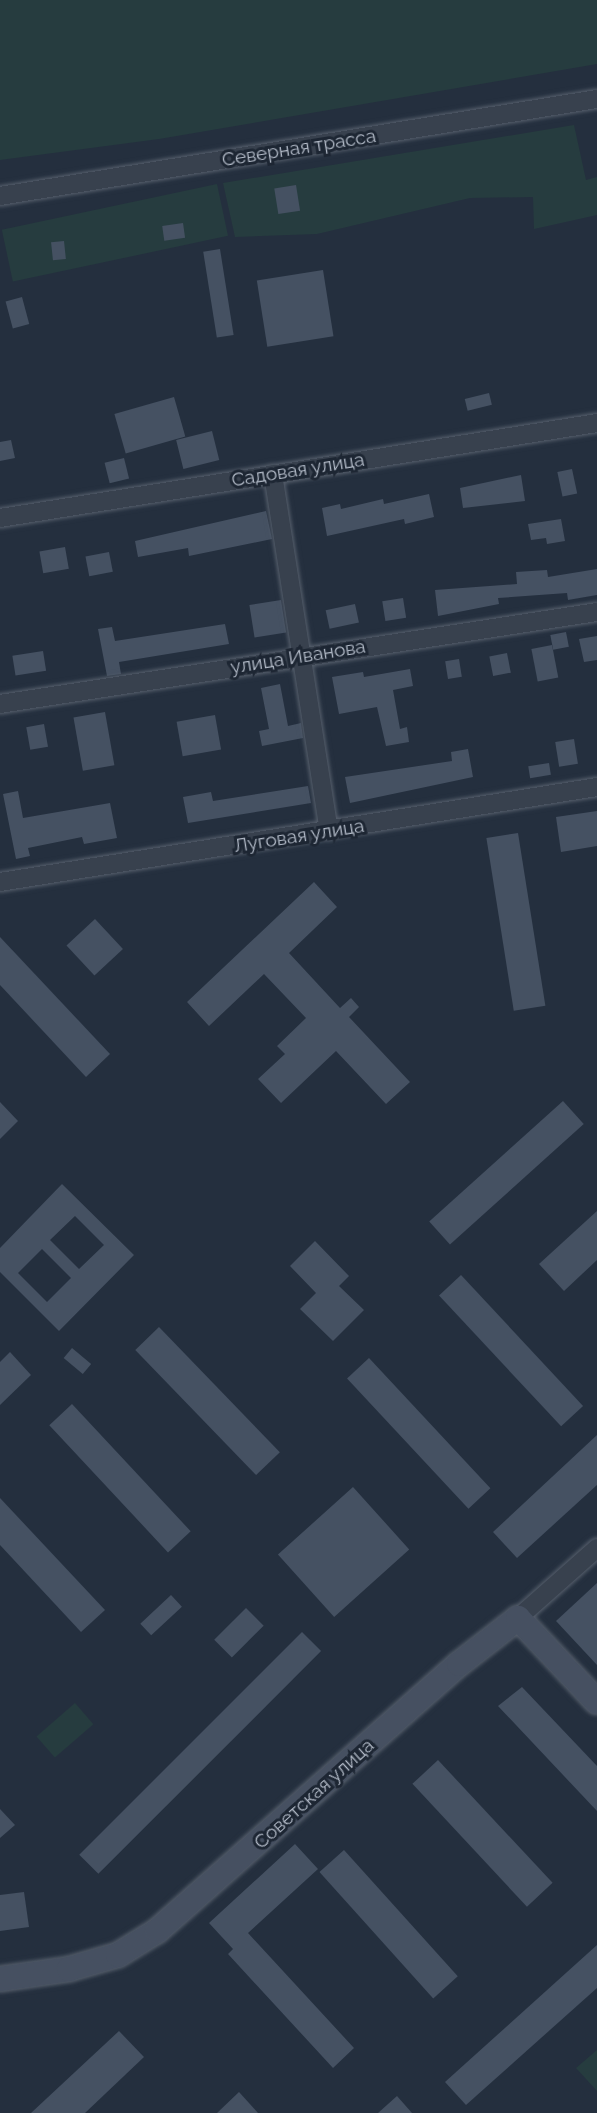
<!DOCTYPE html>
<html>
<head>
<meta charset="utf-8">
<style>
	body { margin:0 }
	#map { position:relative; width:597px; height:2113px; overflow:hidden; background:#242f3e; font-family:Raleway,sans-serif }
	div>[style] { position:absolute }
	.green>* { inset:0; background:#263c3f; transform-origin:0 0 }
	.building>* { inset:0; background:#455162; transform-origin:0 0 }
	.roads { filter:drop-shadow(0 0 2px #565f6c) drop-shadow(0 0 2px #565f6c) }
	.street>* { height:18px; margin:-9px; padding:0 9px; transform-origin:9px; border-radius:9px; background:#38414e }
	.secondary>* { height:24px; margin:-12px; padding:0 12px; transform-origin:12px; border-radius:12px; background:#465061 }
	span { translate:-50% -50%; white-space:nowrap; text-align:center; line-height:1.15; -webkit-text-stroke:6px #1d2633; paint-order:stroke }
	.street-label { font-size:19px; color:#b4bcc9 }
</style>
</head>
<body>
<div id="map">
	<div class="green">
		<div style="clip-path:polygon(0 0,597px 0,597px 64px,159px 139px,0 160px)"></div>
		<div style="clip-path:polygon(574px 125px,586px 180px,597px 177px,597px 215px,534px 229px,533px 197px,470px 198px,317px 234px,235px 237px,223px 183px)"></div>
		<div style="left:217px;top:184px;width:53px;height:220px;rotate:78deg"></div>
		<div style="left:75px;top:1703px;width:28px;height:51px;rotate:49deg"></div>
		<div style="clip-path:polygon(597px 2050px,597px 2091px,576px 2068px)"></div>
	</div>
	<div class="building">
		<div style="left:296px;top:185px;width:26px;height:22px;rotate:81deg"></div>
		<div style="left:183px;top:223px;width:15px;height:21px;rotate:82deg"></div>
		<div style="left:64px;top:241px;width:18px;height:13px;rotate:84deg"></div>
		<div style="left:220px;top:249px;width:87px;height:17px;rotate:81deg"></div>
		<div style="left:323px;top:270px;width:67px;height:67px;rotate:81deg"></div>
		<div style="left:22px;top:297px;width:28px;height:17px;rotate:75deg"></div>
		<div style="left:489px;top:393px;width:12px;height:25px;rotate:76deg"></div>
		<div style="left:174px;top:397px;width:41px;height:62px;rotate:74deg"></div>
		<div style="left:212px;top:431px;width:30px;height:37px;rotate:76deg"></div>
		<div style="clip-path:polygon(11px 440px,15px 458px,0 461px,0 442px)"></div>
		<div style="left:124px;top:458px;width:21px;height:20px;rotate:76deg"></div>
		<div style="left:572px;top:469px;width:25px;height:15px;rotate:78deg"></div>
		<div style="clip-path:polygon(521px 475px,525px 501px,463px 508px,460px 488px)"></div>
		<div style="clip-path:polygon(429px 494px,434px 517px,405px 524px,404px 519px,327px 536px,322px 508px,340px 504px,341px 509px,383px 499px,384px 504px)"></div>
		<div style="clip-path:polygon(266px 511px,272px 539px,189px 556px,188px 548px,138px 557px,135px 541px)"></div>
		<div style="clip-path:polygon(561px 519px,565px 541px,547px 544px,546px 538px,531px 540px,528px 524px)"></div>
		<div style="left:65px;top:547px;width:22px;height:26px;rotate:80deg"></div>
		<div style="left:109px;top:552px;width:20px;height:24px;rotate:79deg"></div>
		<div style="clip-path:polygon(597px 569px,597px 595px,568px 600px,567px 593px,498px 598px,499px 604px,438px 616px,435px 590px,517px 584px,516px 572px,547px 570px,548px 577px)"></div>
		<div style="left:403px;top:598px;width:20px;height:21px;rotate:81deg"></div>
		<div style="left:281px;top:600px;width:33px;height:32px;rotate:81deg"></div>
		<div style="left:355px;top:604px;width:19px;height:30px;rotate:78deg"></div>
		<div style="clip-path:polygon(225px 624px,229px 644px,119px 662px,121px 674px,107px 676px,98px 629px,112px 627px,115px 641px)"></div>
		<div style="left:566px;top:632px;width:15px;height:16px;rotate:79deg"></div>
		<div style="clip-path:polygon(597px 636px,597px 660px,584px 662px,579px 639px)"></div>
		<div style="left:552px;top:645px;width:33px;height:21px;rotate:79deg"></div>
		<div style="left:43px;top:651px;width:20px;height:31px;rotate:81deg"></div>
		<div style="left:507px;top:653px;width:20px;height:18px;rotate:79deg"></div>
		<div style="left:459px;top:659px;width:18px;height:14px;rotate:81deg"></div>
		<div style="clip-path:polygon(410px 669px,413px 686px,393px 690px,400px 729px,407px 727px,409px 742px,386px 746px,377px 707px,339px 714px,332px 677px,363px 672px,364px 677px)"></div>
		<div style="clip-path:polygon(280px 684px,288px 726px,301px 723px,303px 738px,262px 746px,259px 731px,269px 729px,261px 688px)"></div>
		<div style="left:105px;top:712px;width:54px;height:32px;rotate:80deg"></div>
		<div style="left:215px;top:715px;width:35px;height:39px;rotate:80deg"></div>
		<div style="left:44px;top:724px;width:23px;height:18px;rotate:80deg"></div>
		<div style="left:574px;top:739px;width:25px;height:19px;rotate:81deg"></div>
		<div style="clip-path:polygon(468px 749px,473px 777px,350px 803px,345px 777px,452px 761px,451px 752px)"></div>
		<div style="left:549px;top:763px;width:12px;height:21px;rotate:81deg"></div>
		<div style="clip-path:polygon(308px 786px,311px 803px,188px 823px,183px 797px,211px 792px,213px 801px)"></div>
		<div style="clip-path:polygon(18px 791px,23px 818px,110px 803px,117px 838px,84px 844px,82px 837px,28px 848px,30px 856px,16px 859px,3px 794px)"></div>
		<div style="clip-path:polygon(597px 811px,597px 846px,561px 852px,556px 817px)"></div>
		<div style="left:518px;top:833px;width:175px;height:32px;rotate:81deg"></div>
		<div style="clip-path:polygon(314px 882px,337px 907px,289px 953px,340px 1008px,351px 998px,359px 1007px,349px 1017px,410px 1082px,386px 1104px,336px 1051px,281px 1103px,258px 1079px,285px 1054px,277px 1046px,306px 1018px,264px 974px,209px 1026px,187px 1002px)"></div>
		<div style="left:95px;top:919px;width:41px;height:39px;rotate:47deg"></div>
		<div style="clip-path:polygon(0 937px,110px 1054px,86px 1077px,0 985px)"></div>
		<div style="left:563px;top:1101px;width:31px;height:180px;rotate:48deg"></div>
		<div style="clip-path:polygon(0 1102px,18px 1121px,0 1139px)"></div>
		<div style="clip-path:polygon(evenodd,62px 1184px,134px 1255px,59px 1331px,0 1272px,0 1248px,62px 1184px,75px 1216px,104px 1245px,79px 1269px,50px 1240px,75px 1216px,62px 1184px,42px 1249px,71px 1278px,47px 1302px,18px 1273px,42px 1249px)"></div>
		<div style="clip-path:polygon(597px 1211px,597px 1260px,564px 1291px,539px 1264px)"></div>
		<div style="clip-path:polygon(315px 1241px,349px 1276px,339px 1286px,364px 1310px,333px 1341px,300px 1309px,316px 1293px,290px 1266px)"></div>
		<div style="left:461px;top:1275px;width:179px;height:30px;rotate:47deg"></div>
		<div style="left:159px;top:1327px;width:174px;height:33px;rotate:46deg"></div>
		<div style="left:72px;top:1348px;width:25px;height:13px;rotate:40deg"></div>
		<div style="clip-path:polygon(10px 1352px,31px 1375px,0 1405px,0 1362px)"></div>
		<div style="left:369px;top:1358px;width:178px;height:30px;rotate:47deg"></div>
		<div style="left:72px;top:1404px;width:174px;height:31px;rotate:47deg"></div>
		<div style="clip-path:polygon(597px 1435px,597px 1485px,517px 1558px,493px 1532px)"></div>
		<div style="left:353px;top:1487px;width:84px;height:101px;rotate:48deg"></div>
		<div style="clip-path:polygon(0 1498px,105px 1610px,81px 1632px,0 1545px)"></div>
		<div style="clip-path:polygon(597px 1583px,597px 1665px,556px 1621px)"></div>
		<div style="left:171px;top:1595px;width:16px;height:42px;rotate:47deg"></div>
		<div style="left:246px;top:1608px;width:25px;height:45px;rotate:45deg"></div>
		<div style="left:302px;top:1632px;width:27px;height:315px;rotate:45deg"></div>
		<div style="clip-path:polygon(522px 1687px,597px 1766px,597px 1811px,498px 1706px)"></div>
		<div style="left:438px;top:1760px;width:168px;height:35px;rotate:47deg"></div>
		<div style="clip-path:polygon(0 1809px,15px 1825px,0 1838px)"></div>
		<div style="clip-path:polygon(295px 1844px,318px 1869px,248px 1933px,354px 2048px,333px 2068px,228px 1954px,233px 1949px,209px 1923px)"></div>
		<div style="left:344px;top:1850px;width:170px;height:33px;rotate:48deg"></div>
		<div style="clip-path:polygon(24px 1892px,29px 1927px,0 1931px,0 1895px)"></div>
		<div style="clip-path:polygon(597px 1945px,597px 1988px,466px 2105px,445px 2082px)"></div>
		<div style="clip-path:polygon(119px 2031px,144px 2057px,85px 2113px,31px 2113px)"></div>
		<div style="clip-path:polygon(239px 2092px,258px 2113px,217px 2113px)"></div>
		<div style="clip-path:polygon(397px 2096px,412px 2113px,378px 2113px)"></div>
	</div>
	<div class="roads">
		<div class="street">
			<div style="left:0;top:196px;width:605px;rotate:-9.23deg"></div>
			<div style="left:273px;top:474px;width:361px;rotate:81.1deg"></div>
			<div style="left:0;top:518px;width:605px;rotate:-9.04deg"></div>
			<div style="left:0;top:704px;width:604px;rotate:-8.76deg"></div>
			<div style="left:0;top:882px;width:605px;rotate:-9.04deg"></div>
			<div style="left:518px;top:1618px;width:106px;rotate:-41.5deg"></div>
		</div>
		<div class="secondary">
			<div style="left:0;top:1979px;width:70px;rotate:-8.2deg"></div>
			<div style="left:69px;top:1969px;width:51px;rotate:-15.9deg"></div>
			<div style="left:118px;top:1955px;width:46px;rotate:-31.6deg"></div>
			<div style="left:157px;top:1931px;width:403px;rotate:-41.5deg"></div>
			<div style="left:459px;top:1664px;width:75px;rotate:-37.9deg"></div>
			<div style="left:518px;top:1618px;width:115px;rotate:46.8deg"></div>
		</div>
	</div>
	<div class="street-label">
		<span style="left:299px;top:148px;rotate:-9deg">Северная трасса</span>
		<span style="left:298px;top:470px;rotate:-9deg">Садовая улица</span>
		<span style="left:298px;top:657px;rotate:-9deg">улица Иванова</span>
		<span style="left:299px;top:836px;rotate:-9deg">Луговая улица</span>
		<span style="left:314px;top:1794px;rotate:-42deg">Советская улица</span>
	</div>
</div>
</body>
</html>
